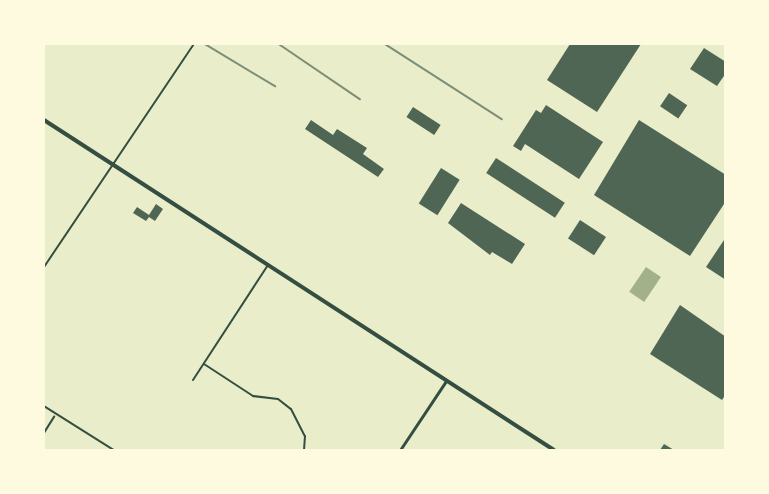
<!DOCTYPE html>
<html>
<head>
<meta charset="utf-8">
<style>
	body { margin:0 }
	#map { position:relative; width:769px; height:494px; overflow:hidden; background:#e9edc9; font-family:Roboto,sans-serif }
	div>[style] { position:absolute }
	.water>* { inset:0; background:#a3b18a; transform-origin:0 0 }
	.building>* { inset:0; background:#4f6655; transform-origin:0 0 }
	.service>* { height:1.5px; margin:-0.75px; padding:0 0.75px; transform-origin:0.75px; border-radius:0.75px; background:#344e41 }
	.minor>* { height:2px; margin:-1px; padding:0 1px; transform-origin:1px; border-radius:1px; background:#344e41 }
	.tertiary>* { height:3px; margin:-1.5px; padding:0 1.5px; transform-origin:1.5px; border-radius:1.5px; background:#344e41 }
	.secondary>* { height:4px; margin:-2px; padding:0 2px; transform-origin:2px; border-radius:2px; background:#344e41 }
	.rail>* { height:1.5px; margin:-0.75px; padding:0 0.75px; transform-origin:0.75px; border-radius:0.75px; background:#7c8e77 }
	span { translate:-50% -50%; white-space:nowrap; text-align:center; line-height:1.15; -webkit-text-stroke:6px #fefae0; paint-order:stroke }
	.frame { position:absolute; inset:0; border:45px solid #fefae0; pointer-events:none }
</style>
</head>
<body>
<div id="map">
	<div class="water">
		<div style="left:646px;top:267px;width:18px;height:30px;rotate:34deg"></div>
	</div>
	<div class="building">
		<div style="clip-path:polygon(570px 44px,641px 44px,597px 112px,547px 80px)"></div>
		<div style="clip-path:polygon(704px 48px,726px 62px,726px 73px,717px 86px,690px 69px)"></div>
		<div style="left:669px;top:93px;width:22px;height:16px;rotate:34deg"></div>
		<div style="clip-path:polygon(546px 105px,603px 142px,579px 179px,525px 144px,521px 151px,513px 146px,536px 110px,541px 113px)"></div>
		<div style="left:413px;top:107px;width:33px;height:12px;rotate:33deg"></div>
		<div style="clip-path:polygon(311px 120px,333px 135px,337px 129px,367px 148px,363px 154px,384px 169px,378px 177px,305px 129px)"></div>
		<div style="clip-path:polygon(639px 120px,726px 175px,726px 201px,690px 256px,594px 195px)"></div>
		<div style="left:496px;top:158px;width:82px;height:18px;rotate:33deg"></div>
		<div style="left:441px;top:168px;width:22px;height:42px;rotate:32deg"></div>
		<div style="clip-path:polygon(461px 203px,525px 244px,512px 264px,492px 252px,490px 255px,448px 223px)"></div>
		<div style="clip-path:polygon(156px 204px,163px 209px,155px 221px,149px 217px,146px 221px,133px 213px,137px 207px,149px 215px)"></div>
		<div style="left:580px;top:220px;width:31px;height:22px;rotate:33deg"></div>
		<div style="clip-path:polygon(726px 237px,726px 280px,706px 267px)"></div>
		<div style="clip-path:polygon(680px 305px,726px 337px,726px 394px,722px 400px,650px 354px)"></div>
		<div style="clip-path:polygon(664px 444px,674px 450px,660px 450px)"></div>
	</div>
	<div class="service">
		<div style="left:44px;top:406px;width:83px;rotate:32.2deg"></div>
		<div style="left:44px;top:433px;width:19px;rotate:-58deg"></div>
	</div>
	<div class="minor">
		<div style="left:44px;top:267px;width:269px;rotate:-56.1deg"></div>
		<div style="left:204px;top:364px;width:59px;rotate:33.1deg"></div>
		<div style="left:253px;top:396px;width:25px;rotate:7deg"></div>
		<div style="left:278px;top:399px;width:16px;rotate:38deg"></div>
		<div style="left:291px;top:409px;width:30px;rotate:63deg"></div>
		<div style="left:305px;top:436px;width:14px;rotate:94deg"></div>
		<div style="left:193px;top:380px;width:137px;rotate:-56.9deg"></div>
	</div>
	<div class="tertiary">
		<div style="left:400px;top:450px;width:83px;rotate:-56.3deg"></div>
	</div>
	<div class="secondary">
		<div style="left:44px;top:120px;width:607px;rotate:32.91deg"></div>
	</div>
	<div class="rail">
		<div style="left:205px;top:44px;width:82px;rotate:31deg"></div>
		<div style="left:279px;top:44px;width:98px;rotate:34.2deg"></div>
		<div style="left:385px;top:44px;width:139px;rotate:32.7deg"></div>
	</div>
	<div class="frame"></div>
</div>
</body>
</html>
